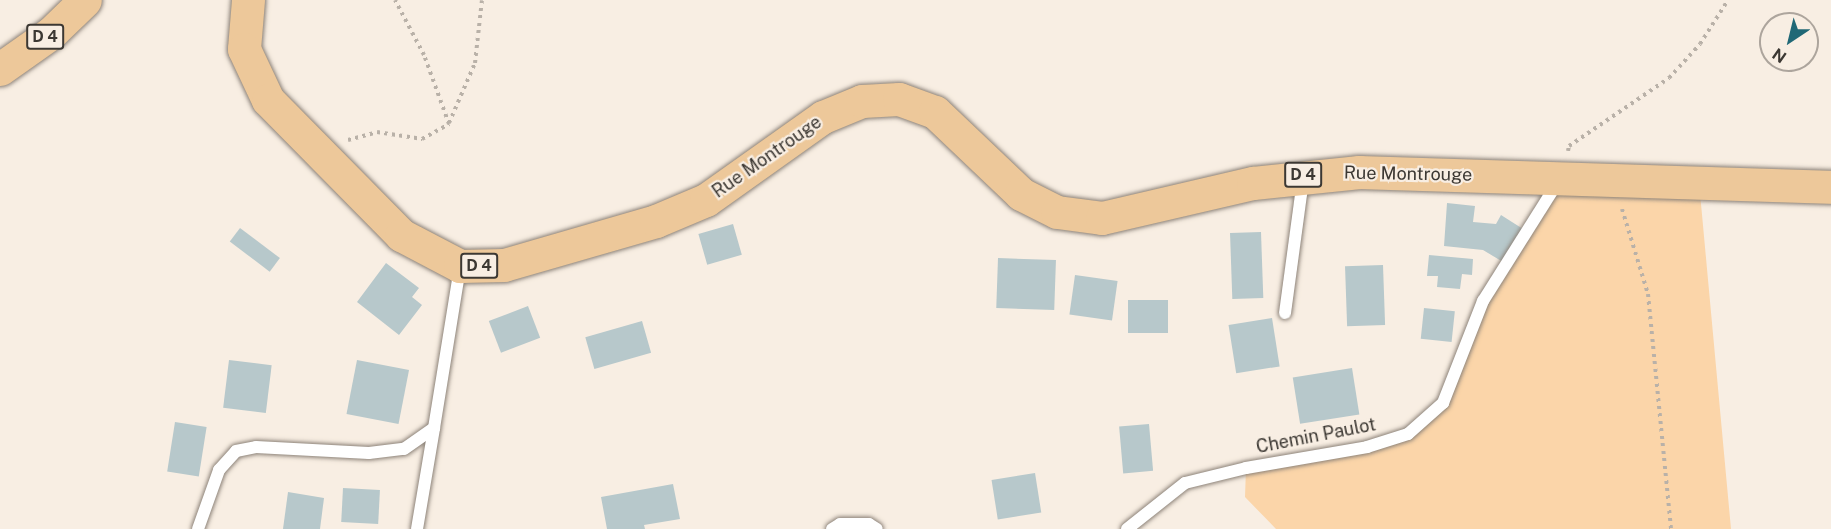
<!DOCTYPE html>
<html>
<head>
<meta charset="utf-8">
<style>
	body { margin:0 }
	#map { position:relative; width:1831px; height:529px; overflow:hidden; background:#f8eee3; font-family:"Public Sans",sans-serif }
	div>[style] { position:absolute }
	.green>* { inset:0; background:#fbd5a9 }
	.building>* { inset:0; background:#b7c8cb; transform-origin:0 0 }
	.path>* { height:4px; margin-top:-2px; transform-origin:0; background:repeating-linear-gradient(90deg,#b9b1a8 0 3px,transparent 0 7.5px) }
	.roads { filter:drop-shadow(0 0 2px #8d8379) drop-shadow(0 0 2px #8d8379) }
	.lane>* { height:12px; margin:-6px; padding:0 6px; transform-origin:6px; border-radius:6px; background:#fff }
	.primary>* { height:33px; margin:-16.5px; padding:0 16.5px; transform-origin:16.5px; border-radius:16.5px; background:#edc89a }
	span { translate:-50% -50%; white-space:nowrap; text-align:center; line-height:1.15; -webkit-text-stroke:4.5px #f8eee3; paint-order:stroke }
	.shield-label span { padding:2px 4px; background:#f8eee3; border:2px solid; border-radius:4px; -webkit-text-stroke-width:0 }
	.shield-label { font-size:16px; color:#3c3833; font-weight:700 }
	.street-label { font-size:18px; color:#3c3833 }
	.north { position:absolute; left:1759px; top:12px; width:60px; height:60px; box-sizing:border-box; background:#f8eee3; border:2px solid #ada59d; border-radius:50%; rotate:215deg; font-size:16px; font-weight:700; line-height:24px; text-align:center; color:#3c3833 }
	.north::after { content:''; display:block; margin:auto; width:21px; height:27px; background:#206876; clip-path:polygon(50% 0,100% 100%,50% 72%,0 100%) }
</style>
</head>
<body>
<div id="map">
	<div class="green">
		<div style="clip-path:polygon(1560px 178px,1699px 182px,1731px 529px,1276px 529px,1245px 497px,1246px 468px,1408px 434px,1443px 404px,1483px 301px)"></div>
	</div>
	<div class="building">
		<div style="clip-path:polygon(1447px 203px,1475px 206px,1473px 222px,1496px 224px,1501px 215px,1523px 229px,1503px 262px,1483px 250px,1444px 246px)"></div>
		<div style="left:733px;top:224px;width:32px;height:36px;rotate:74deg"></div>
		<div style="left:240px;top:228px;width:50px;height:17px;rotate:37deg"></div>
		<div style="left:1261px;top:232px;width:66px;height:31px;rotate:88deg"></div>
		<div style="clip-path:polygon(1429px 255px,1473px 259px,1472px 275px,1462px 274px,1460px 289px,1437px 287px,1438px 276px,1427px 276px)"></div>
		<div style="left:998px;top:258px;width:58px;height:50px;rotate:2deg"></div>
		<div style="clip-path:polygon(386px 263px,419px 288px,412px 297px,422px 305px,399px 335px,357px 302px)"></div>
		<div style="left:1383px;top:265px;width:60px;height:38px;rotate:88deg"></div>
		<div style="left:1075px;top:275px;width:43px;height:40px;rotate:8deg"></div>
		<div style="left:1168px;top:300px;width:33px;height:40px;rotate:90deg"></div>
		<div style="left:528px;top:306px;width:34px;height:42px;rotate:69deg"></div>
		<div style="left:1424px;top:308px;width:31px;height:31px;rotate:6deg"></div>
		<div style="left:1272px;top:318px;width:49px;height:44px;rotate:81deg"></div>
		<div style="left:642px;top:321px;width:33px;height:59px;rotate:74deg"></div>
		<div style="left:229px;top:360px;width:43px;height:48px;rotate:7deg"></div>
		<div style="left:357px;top:360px;width:53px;height:55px;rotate:11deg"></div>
		<div style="left:1352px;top:368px;width:47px;height:60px;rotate:81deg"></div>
		<div style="left:175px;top:422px;width:32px;height:50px;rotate:9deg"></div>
		<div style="left:1149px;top:424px;width:47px;height:30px;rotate:85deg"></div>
		<div style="left:1035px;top:473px;width:40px;height:44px;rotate:81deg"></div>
		<div style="clip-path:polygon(673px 484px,680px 519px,644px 525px,645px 529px,607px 529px,601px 497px)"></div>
		<div style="left:343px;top:488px;width:37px;height:34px;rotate:3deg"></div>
		<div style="clip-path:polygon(288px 492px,324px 498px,320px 529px,283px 529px)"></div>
	</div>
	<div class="path">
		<div style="left:449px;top:123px;width:65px;rotate:-66.6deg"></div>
		<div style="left:475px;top:63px;width:63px;rotate:-83.7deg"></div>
		<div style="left:348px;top:140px;width:30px;rotate:-15deg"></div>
		<div style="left:377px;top:132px;width:46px;rotate:8.8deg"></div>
		<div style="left:422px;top:139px;width:31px;rotate:-29deg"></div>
		<div style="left:449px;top:124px;width:73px;rotate:-109.9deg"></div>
		<div style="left:424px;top:55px;width:62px;rotate:-117.8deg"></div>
		<div style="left:1568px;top:151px;width:5px;rotate:-79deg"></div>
		<div style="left:1569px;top:146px;width:121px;rotate:-34.2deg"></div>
		<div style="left:1669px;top:78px;width:46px;rotate:-47.6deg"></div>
		<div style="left:1700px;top:44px;width:52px;rotate:-57.5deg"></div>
		<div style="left:1622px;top:209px;width:89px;rotate:73deg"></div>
		<div style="left:1648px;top:294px;width:236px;rotate:84.4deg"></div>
	</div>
	<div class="roads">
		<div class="lane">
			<div style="left:1285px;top:313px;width:135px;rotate:-82.3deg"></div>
			<div style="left:198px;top:529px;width:63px;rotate:-70.4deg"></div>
			<div style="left:219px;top:470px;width:25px;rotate:-48deg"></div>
			<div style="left:236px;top:451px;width:20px;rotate:-11deg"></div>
			<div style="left:256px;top:447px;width:113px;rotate:3deg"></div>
			<div style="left:369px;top:453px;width:35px;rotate:-7deg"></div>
			<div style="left:404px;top:449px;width:37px;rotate:-35deg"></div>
			<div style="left:434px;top:428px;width:163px;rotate:-80.8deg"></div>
			<div style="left:417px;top:529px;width:102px;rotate:-80.4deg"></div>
			<div style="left:832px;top:529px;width:9px;rotate:-32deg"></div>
			<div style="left:840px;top:524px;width:29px"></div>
			<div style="left:869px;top:524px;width:9px;rotate:32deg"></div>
			<div style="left:1127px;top:529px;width:74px;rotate:-38.4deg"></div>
			<div style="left:1185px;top:483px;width:63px;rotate:-13.8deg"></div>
			<div style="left:1246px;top:468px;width:123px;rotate:-9.8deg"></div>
			<div style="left:1367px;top:447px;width:43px;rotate:-17.6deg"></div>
			<div style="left:1408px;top:434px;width:47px;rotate:-41.5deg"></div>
			<div style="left:1443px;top:403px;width:110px;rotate:-68.6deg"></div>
			<div style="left:1483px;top:301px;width:141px;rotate:-57.8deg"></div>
		</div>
		<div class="primary">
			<div style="left:248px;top:0;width:49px;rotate:94.7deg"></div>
			<div style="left:244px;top:49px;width:56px;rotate:64.8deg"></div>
			<div style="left:268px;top:100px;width:190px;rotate:45.4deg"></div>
			<div style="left:401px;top:235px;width:67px;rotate:27.7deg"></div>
			<div style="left:460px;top:266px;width:44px;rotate:-1.3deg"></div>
			<div style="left:504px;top:265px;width:158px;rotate:-16.1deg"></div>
			<div style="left:656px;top:221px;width:54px;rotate:-22.8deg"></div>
			<div style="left:706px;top:200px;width:143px;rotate:-35.4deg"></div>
			<div style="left:823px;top:117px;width:42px;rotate:-22.3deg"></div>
			<div style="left:862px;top:101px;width:37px;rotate:-3deg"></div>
			<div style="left:899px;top:99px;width:38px;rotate:20deg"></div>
			<div style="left:935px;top:112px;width:119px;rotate:43.6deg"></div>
			<div style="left:1021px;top:194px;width:40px;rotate:26.6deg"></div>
			<div style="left:1057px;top:212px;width:45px;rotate:7.6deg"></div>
			<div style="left:1102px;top:218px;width:155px;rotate:-13.1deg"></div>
			<div style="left:1253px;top:183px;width:107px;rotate:-5.9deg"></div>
			<div style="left:1359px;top:172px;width:472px;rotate:1.8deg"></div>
			<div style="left:0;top:69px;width:62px;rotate:-35.2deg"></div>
			<div style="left:51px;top:33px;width:47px;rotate:-44.1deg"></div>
		</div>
	</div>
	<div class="shield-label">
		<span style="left:45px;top:37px">D 4</span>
		<span style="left:1303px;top:175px">D 4</span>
		<span style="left:479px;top:266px">D 4</span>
	</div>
	<div class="street-label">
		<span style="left:767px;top:157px;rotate:-35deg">Rue Montrouge</span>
		<span style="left:1408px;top:174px;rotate:1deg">Rue Montrouge</span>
		<span style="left:1316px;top:436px;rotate:-11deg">Chemin Paulot</span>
	</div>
	<div class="north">N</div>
</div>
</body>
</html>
